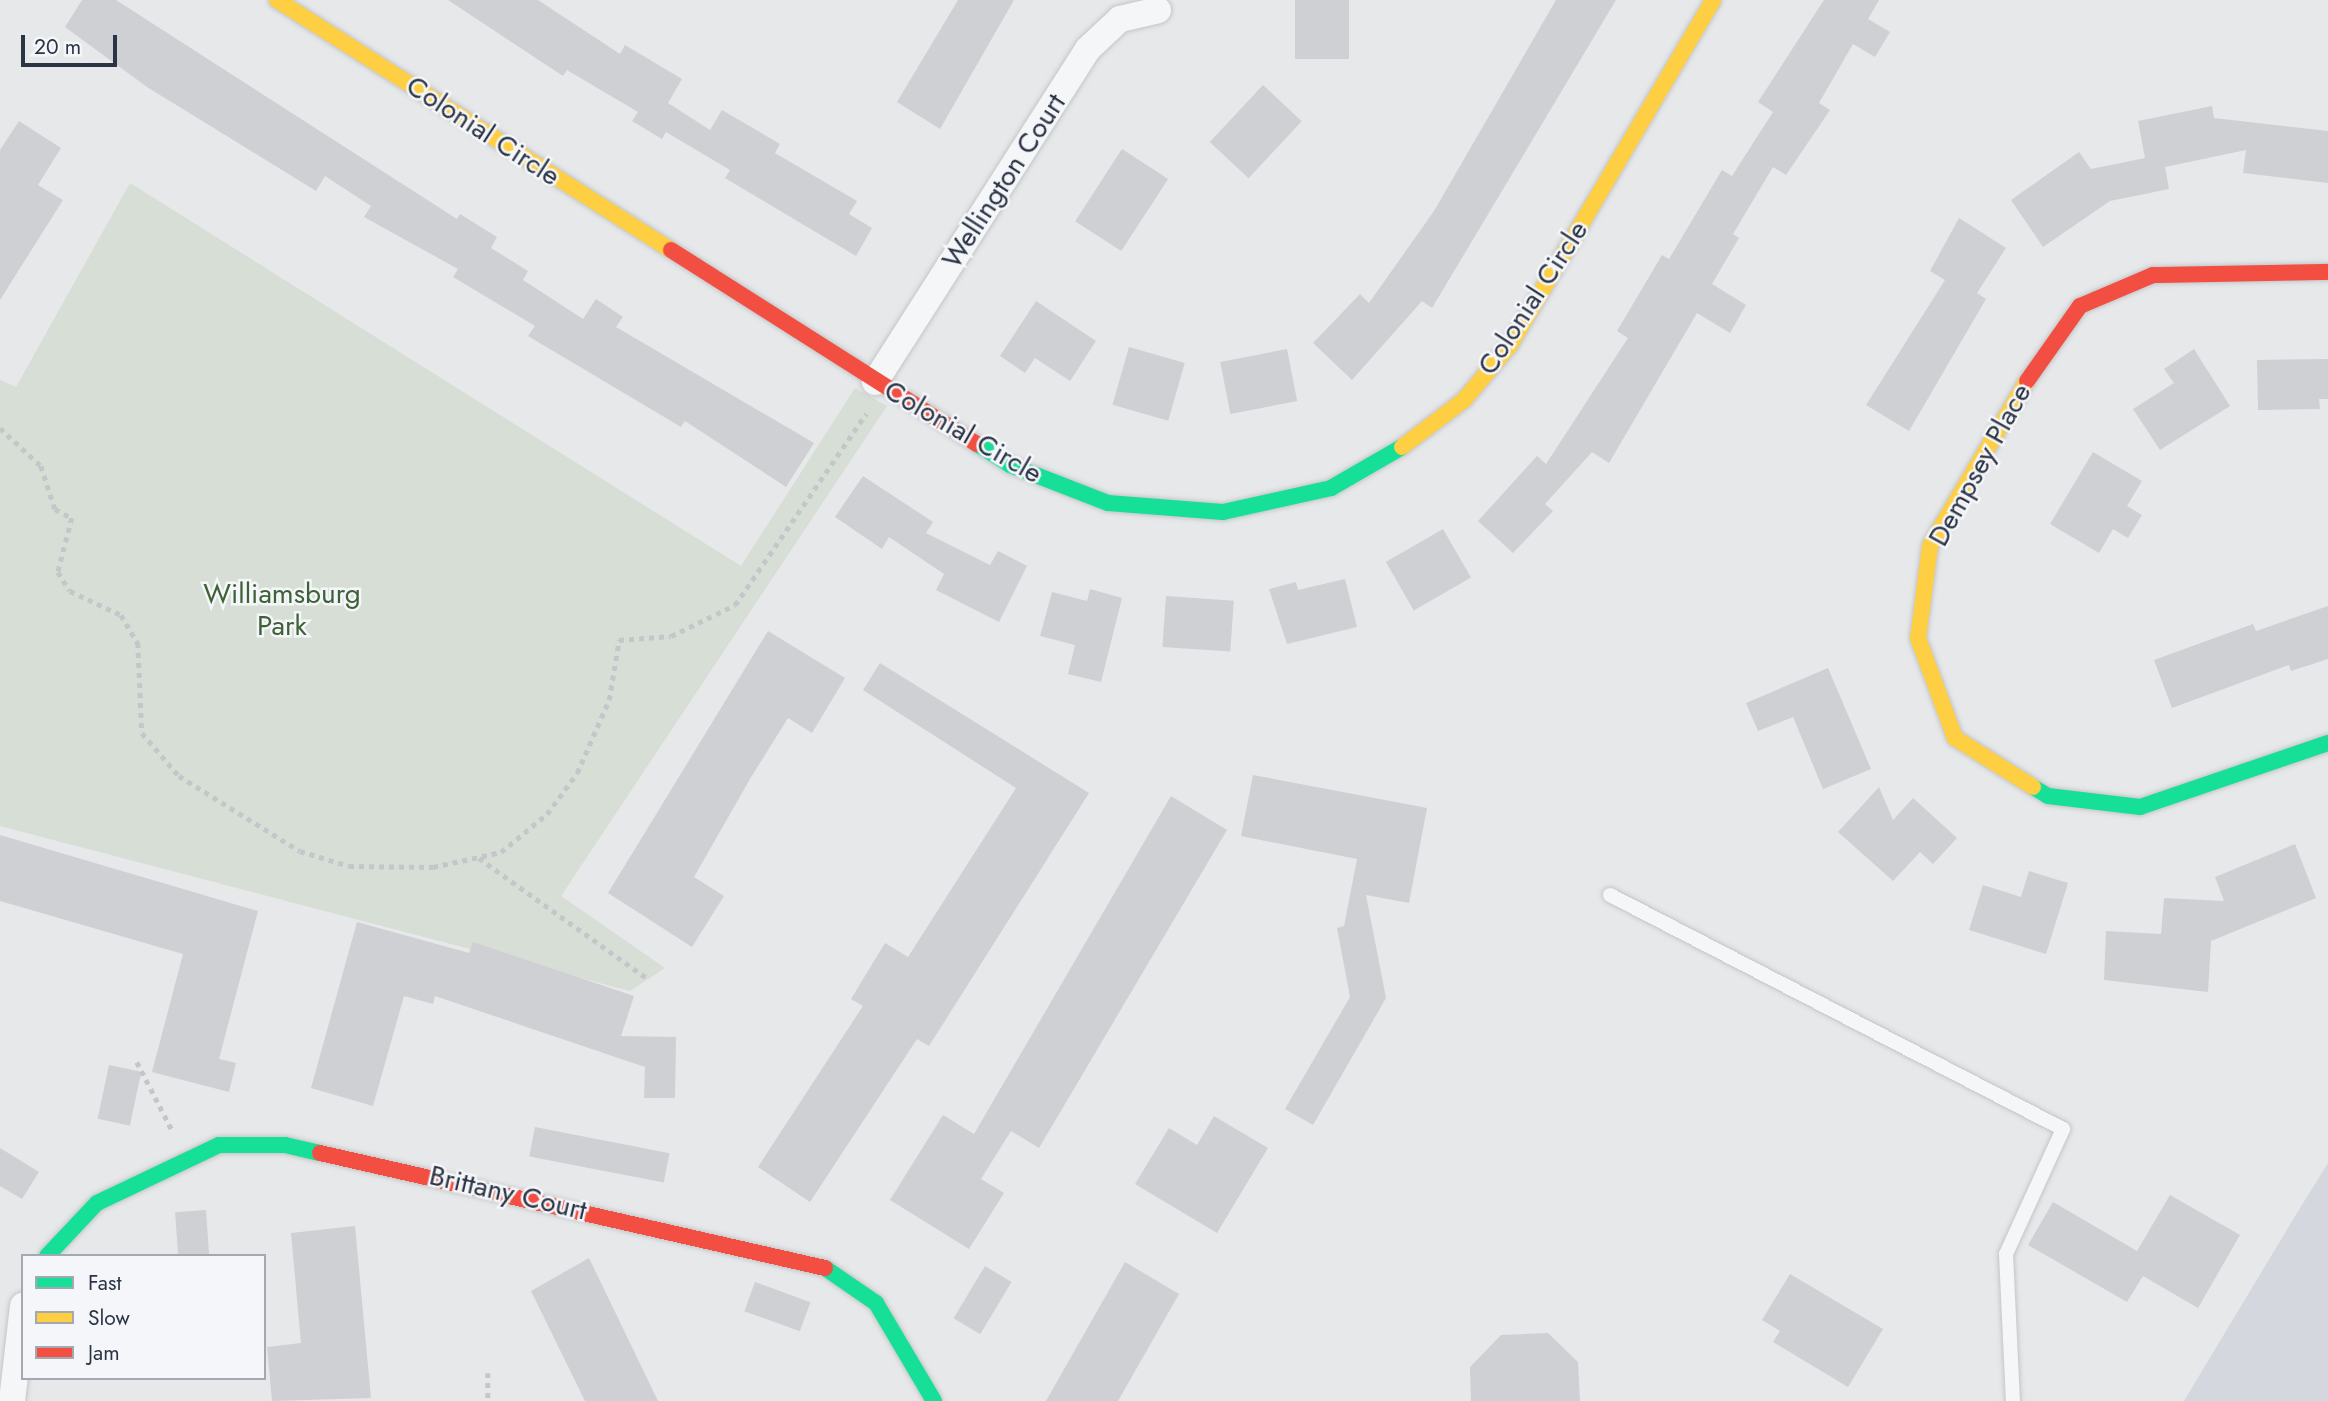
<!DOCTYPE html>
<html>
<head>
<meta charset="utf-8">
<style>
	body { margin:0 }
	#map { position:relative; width:2328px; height:1401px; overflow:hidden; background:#e6e8ea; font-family:Jost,sans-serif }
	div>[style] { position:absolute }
	.built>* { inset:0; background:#d4d7dd }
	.green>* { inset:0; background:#d6ded6 }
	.building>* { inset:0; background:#ced0d3; transform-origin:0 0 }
	.path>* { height:4.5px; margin-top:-2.25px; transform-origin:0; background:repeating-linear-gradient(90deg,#c5c6ca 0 5px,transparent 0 10px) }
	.roads { filter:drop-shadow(0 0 2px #c4c6c8) drop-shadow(0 0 2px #c4c6c8) }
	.lane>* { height:14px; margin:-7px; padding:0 7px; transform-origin:7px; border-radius:7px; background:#f5f6f7 }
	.street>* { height:26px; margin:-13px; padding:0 13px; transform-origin:13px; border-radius:13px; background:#f5f6f7 }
	.fast>* { height:16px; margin:-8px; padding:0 8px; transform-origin:8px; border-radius:8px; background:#16e098 }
	.slow>* { height:16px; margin:-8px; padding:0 8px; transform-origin:8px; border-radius:8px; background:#ffcf43 }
	.jam>* { height:16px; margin:-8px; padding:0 8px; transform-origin:8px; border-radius:8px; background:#f24e42 }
	span { translate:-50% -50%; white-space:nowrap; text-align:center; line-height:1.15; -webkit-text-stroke:5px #f4f6f9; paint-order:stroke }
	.street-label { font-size:28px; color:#2b3445 }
	.park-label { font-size:28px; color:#3f6138 }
	.legend { position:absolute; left:21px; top:1254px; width:245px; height:126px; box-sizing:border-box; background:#f4f6f9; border:2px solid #a4a8b1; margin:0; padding:9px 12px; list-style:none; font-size:21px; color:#2b3445 }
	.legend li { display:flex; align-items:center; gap:14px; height:35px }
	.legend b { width:35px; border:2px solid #a4a8b1 }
	.scale { position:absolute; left:21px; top:35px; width:96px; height:32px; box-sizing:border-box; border:4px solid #2b3445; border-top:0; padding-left:9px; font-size:21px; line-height:24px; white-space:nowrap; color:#2b3445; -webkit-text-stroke:5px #f4f6f9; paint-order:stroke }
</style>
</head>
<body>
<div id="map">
	<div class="built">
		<div style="clip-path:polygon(2328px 1163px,2328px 1401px,2184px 1401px,2300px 1208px)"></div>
	</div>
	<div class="green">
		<div style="clip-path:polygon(130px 183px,741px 566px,855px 388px,887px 406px,561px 896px,665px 968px,630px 991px,0 826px,0 380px,16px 387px)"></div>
	</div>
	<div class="building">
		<div style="clip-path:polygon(82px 0,116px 0,457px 219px,460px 214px,497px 237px,491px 248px,528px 271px,523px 280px,583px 319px,596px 299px,623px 317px,616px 327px,814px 443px,786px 487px,685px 421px,681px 427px,528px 336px,535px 326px,453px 277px,458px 269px,364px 217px,371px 206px,325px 176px,316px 191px,147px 87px,65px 27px)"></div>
		<div style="clip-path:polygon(448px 0,538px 0,620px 54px,625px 45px,682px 79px,668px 103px,710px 130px,722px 110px,780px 144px,775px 153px,857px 201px,849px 214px,872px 228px,856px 256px,725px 178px,730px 170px,666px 132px,662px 139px,632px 121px,638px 112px,567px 70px,563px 76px)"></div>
		<div style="clip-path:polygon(958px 0,1014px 0,940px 129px,897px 102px)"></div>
		<div style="left:1295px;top:0;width:54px;height:59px"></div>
		<div style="clip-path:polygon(1556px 0,1616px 0,1432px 308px,1422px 301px,1352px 380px,1313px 343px,1360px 294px,1369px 303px,1434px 211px)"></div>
		<div style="clip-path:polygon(1824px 0,1879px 0,1868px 19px,1890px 32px,1875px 57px,1853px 44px,1819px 103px,1830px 110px,1786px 175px,1773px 167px,1733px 234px,1739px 238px,1712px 284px,1746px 305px,1730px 333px,1697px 313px,1609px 463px,1592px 452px,1545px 504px,1553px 511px,1513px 553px,1478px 521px,1537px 456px,1546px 464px,1628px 338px,1617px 331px,1662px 255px,1669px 259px,1722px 170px,1732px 176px,1773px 112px,1758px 102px)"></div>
		<div style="left:1263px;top:85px;width:53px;height:78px;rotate:43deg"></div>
		<div style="clip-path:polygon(2212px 106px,2214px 118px,2328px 131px,2328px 183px,2243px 173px,2246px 150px,2165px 167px,2169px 189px,2110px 201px,2043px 247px,2011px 200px,2079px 152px,2091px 169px,2145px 158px,2138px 121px)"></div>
		<div style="clip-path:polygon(19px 121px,61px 148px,38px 185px,63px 200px,0 300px,0 150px)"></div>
		<div style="left:1122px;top:149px;width:55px;height:86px;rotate:33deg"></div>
		<div style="clip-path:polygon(1959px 218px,2006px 248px,1977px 293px,1986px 299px,1909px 431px,1866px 405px,1945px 280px,1930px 271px)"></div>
		<div style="clip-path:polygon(1036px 301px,1096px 341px,1070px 381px,1035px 358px,1025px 373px,1000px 356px)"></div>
		<div style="left:1129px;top:347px;width:58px;height:60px;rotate:16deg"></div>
		<div style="left:1287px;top:349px;width:53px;height:68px;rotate:79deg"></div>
		<div style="clip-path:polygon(2194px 349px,2230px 406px,2160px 450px,2133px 409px,2174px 383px,2164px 369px)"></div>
		<div style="clip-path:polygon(2328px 359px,2328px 399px,2319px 399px,2320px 409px,2258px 410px,2257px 360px)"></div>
		<div style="clip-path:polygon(2093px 452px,2142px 481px,2127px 506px,2142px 515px,2128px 538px,2113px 529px,2099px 553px,2050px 524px)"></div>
		<div style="clip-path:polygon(863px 476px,933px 522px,926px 533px,990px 565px,998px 551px,1027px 566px,999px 622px,936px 590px,944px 574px,889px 537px,882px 549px,835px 517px)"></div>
		<div style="left:1443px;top:529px;width:56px;height:66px;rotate:60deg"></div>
		<div style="clip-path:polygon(1345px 579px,1357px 627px,1287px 644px,1269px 589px,1296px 582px,1298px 590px)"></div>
		<div style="clip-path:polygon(1090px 589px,1122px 598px,1101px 682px,1068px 674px,1075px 645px,1040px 636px,1052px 592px,1087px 601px)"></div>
		<div style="left:1166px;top:596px;width:68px;height:51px;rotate:4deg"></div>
		<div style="clip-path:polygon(2328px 606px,2328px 659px,2291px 671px,2289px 665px,2172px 708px,2154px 660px,2253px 624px,2256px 631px)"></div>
		<div style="clip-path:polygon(768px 631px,845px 678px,812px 733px,788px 718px,750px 779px,694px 877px,724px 896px,692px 947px,608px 893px)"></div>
		<div style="clip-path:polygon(880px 663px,1089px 793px,929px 1046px,917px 1039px,810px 1202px,758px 1167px,863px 1006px,851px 999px,885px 943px,908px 957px,1016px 788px,863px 690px)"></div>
		<div style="clip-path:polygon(1828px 668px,1871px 769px,1823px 789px,1793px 717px,1758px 731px,1746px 703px)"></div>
		<div style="clip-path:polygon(1253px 775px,1427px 808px,1409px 903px,1366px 895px,1386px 998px,1313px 1125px,1285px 1109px,1350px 997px,1337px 928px,1344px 926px,1357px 859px,1241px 836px)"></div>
		<div style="clip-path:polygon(1879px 787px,1893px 820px,1913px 798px,1957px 838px,1933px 864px,1920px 852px,1893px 881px,1838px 832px)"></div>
		<div style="clip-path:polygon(1171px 796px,1227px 830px,1039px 1148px,1011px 1131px,981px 1179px,1004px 1193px,969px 1249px,890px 1200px,943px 1115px,974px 1134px)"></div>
		<div style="clip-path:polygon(0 835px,258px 911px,219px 1059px,236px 1063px,229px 1092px,152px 1072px,183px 954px,0 901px)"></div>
		<div style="clip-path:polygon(2295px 844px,2316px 898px,2211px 941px,2208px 992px,2104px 980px,2106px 931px,2161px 934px,2164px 898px,2224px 901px,2215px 877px)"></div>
		<div style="clip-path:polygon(2029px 871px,2068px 883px,2046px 954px,1969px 930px,1983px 885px,2021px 897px)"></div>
		<div style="clip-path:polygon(357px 922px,469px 953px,473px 942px,634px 996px,621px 1036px,676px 1037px,675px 1098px,644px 1098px,645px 1067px,435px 996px,433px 1004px,404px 996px,373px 1106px,311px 1088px)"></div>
		<div style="left:109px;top:1065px;width:33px;height:55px;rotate:12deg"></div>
		<div style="clip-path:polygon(1214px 1116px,1268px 1148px,1217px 1233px,1135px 1184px,1169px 1128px,1197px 1145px)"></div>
		<div style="left:535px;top:1127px;width:137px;height:30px;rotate:11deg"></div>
		<div style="clip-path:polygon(0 1148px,39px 1172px,22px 1199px,0 1186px)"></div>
		<div style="clip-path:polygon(2170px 1195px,2240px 1235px,2198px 1308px,2143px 1276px,2127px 1302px,2028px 1245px,2053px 1202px,2137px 1251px)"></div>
		<div style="left:206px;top:1210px;width:46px;height:31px;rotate:86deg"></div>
		<div style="clip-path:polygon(355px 1226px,371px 1398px,272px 1401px,267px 1347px,301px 1343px,291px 1233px)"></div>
		<div style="clip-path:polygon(589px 1258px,658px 1401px,585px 1401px,531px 1291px)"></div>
		<div style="clip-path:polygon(1125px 1262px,1179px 1294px,1118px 1401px,1046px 1401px)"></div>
		<div style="left:985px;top:1266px;width:31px;height:61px;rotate:31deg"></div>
		<div style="clip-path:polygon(1790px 1274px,1883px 1329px,1848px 1387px,1773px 1342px,1780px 1331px,1762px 1320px)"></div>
		<div style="left:755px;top:1282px;width:59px;height:31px;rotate:20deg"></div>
		<div style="clip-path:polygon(1548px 1333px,1578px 1362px,1580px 1401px,1471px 1401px,1470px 1367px,1501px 1335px)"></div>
	</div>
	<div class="path">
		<div style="left:0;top:428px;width:56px;rotate:42.8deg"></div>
		<div style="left:41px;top:466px;width:45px;rotate:72deg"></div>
		<div style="left:55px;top:509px;width:19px;rotate:28deg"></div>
		<div style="left:72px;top:518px;width:56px;rotate:104.5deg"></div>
		<div style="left:58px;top:572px;width:22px;rotate:58deg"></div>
		<div style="left:70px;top:591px;width:56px;rotate:25.2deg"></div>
		<div style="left:121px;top:615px;width:33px;rotate:59deg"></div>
		<div style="left:138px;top:643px;width:90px;rotate:87.5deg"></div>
		<div style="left:142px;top:733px;width:57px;rotate:49.3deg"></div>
		<div style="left:179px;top:776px;width:142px;rotate:31.8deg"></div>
		<div style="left:300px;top:851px;width:51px;rotate:17deg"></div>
		<div style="left:349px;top:866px;width:84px;rotate:0.7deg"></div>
		<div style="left:433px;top:867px;width:70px;rotate:-12.4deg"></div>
		<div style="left:501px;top:852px;width:60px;rotate:-39.6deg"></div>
		<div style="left:547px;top:814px;width:51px;rotate:-53.8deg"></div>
		<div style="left:577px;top:773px;width:80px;rotate:-66.3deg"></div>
		<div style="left:609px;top:700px;width:61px;rotate:-80.5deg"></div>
		<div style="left:619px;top:640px;width:52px;rotate:-4.4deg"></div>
		<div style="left:671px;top:636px;width:71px;rotate:-25.8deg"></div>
		<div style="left:735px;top:605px;width:232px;rotate:-55.6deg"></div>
		<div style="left:479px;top:858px;width:208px;rotate:35.6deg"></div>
		<div style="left:137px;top:1062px;width:76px;rotate:62.8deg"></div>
		<div style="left:488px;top:1373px;width:28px;rotate:90deg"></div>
	</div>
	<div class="roads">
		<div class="lane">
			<div style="left:1610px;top:895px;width:510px;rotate:27.32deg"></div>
			<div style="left:2063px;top:1129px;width:137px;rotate:114.5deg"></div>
			<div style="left:2006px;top:1254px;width:147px;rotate:87.3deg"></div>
		</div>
		<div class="street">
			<div style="left:875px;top:382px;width:395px;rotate:-57.4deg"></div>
			<div style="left:1088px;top:49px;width:44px;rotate:-43.2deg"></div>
			<div style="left:1120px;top:19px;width:39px;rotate:-13deg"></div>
			<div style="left:12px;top:1401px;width:96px;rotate:-83.4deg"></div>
		</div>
		<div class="fast">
			<div style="left:977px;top:444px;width:39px;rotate:32deg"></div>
			<div style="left:1010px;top:465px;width:105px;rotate:21.2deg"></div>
			<div style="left:1108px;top:503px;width:115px;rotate:4.5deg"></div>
			<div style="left:1223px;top:512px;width:111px;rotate:-12.5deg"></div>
			<div style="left:1331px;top:488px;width:82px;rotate:-30deg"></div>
			<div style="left:2033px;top:787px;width:17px;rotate:31deg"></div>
			<div style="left:2048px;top:796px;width:93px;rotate:6.8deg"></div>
			<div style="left:2140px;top:807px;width:199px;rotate:-18.8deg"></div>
			<div style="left:47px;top:1256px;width:73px;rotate:-46.7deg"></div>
			<div style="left:97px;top:1203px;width:135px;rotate:-25.4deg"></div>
			<div style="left:219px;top:1145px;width:66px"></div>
			<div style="left:285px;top:1145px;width:36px;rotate:13deg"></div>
			<div style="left:825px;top:1268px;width:62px;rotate:34.5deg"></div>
			<div style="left:876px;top:1303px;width:114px;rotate:59.4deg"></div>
		</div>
		<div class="slow">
			<div style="left:277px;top:0;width:467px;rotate:32.4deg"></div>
			<div style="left:2027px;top:381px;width:191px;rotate:120.5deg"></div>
			<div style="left:1930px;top:546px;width:93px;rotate:97.4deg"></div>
			<div style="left:1918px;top:638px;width:107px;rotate:69.7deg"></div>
			<div style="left:1955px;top:738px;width:92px;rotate:32.1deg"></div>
			<div style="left:1402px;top:447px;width:78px;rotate:-37.2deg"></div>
			<div style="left:1464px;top:400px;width:72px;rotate:-50.1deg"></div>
			<div style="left:1510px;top:345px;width:400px;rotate:-59.5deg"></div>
		</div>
		<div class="jam">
			<div style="left:671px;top:250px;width:362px;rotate:32.4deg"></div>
			<div style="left:2027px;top:381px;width:92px;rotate:-54.8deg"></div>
			<div style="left:2080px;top:306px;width:79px;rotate:-23deg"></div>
			<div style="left:2153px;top:275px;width:175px;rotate:-1deg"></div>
			<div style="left:320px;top:1153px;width:518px;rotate:12.83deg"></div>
		</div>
	</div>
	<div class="street-label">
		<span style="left:483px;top:131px;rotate:33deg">Colonial Circle</span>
		<span style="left:1004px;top:181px;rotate:-57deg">Wellington Court</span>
		<span style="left:1533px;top:298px;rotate:-57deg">Colonial Circle</span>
		<span style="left:963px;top:432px;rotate:30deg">Colonial Circle</span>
		<span style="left:1980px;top:465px;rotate:-61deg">Dempsey Place</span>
		<span style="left:508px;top:1193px;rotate:13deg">Brittany Court</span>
	</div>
	<div class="park-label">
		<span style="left:282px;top:610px">Williamsburg<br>Park</span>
	</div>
	<ul class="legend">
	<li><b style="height:9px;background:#16e098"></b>Fast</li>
	<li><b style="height:9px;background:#ffcf43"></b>Slow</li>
	<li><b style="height:9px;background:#f24e42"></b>Jam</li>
	</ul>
	<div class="scale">20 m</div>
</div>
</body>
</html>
